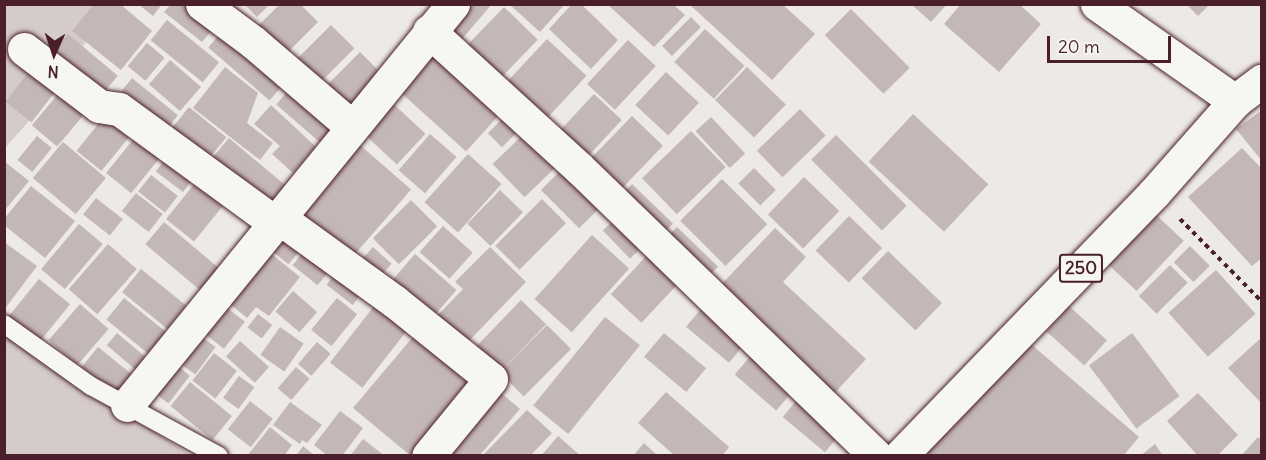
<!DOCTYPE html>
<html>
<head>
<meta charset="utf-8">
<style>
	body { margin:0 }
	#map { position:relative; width:1266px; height:460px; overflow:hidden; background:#ece9e6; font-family:Delius,sans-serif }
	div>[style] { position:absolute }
	.green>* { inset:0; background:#d4cbca }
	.building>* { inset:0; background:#c4b7b7; transform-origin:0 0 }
	.path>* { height:4px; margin-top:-2px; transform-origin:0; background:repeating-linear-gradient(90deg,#4a1f2b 0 4.5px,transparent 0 9px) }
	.roads { filter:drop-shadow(0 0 2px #4a1f2b) drop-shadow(0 0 2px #4a1f2b) }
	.lane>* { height:18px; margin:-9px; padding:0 9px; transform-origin:9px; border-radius:9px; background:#f6f6f2 }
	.street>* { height:33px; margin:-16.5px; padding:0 16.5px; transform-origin:16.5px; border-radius:16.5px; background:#f6f6f2 }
	.primary>* { height:33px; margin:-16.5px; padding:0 16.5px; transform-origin:16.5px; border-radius:16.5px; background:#f6f6f2 }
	span { translate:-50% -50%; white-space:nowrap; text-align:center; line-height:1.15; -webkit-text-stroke:5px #f6f6f2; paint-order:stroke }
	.shield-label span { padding:2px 4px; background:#f6f6f2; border:2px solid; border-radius:4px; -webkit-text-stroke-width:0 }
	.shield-label { font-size:18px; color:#4a1f2b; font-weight:700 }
	.frame { position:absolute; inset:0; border:6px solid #4a1f2b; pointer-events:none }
	.north { position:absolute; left:24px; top:24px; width:60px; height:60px; -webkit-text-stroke:4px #f6f6f2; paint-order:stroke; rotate:183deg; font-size:16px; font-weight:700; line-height:24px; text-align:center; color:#4a1f2b }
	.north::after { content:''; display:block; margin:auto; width:21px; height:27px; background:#4a1f2b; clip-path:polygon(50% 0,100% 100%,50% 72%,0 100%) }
	.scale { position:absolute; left:1047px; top:36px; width:124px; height:27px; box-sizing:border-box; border:3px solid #4a1f2b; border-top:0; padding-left:8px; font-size:18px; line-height:21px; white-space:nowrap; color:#4a1f2b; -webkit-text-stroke:4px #f6f6f2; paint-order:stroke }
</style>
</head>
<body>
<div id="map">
	<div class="green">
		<div style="clip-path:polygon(5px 5px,112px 5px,36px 113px,5px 148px)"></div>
		<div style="clip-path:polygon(5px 333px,190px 455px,5px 455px)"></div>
	</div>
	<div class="building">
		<div style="clip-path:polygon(94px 4px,120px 4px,152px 31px,121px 70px,72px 31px)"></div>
		<div style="clip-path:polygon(138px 4px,162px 4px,153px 16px)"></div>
		<div style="clip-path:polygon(171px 4px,193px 4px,217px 24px,202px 42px,164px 12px)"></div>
		<div style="clip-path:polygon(244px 4px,270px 4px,257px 17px)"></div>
		<div style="clip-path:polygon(280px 4px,300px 4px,318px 22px,285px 55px,257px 27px)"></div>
		<div style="clip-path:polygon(458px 4px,492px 4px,456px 46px,436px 30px)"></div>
		<div style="clip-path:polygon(509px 4px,565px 4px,540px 32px)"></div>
		<div style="clip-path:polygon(572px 4px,581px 4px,618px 40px,591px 69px,549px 29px)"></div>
		<div style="clip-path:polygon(607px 4px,673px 4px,685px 15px,654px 47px)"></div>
		<div style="clip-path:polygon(689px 4px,782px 4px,815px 34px,772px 80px)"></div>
		<div style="clip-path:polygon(911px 4px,947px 4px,931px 22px)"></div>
		<div style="clip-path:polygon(961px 4px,1019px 4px,1041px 24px,999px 72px,944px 24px)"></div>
		<div style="clip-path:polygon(1186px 4px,1210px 4px,1198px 16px)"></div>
		<div style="left:504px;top:7px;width:47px;height:58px;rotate:44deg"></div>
		<div style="left:851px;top:9px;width:83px;height:37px;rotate:45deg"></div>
		<div style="left:691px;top:17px;width:14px;height:41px;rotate:45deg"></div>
		<div style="left:167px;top:20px;width:67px;height:26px;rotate:39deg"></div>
		<div style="left:331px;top:25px;width:33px;height:50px;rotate:45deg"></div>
		<div style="left:226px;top:27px;width:81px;height:27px;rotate:41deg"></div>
		<div style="left:705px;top:29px;width:54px;height:45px;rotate:43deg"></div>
		<div style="left:68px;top:34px;width:65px;height:32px;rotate:40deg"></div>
		<div style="left:547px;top:39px;width:54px;height:63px;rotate:43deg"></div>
		<div style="left:628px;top:40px;width:38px;height:60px;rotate:43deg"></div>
		<div style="left:147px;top:43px;width:23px;height:30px;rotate:40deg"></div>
		<div style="left:435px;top:44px;width:95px;height:59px;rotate:42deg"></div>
		<div style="left:360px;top:52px;width:34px;height:49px;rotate:45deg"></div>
		<div style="left:170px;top:60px;width:41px;height:32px;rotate:41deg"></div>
		<div style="left:35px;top:64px;width:33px;height:48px;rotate:38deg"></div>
		<div style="clip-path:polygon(225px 67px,258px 93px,247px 123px,273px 143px,260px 160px,193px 108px)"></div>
		<div style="left:747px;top:67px;width:54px;height:46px;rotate:44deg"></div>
		<div style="left:666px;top:72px;width:45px;height:45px;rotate:43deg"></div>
		<div style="left:132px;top:78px;width:59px;height:26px;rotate:39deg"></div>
		<div style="left:294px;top:84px;width:58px;height:27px;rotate:41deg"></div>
		<div style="left:64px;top:87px;width:33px;height:50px;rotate:40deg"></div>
		<div style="left:594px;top:94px;width:38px;height:60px;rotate:43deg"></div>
		<div style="left:386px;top:97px;width:54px;height:42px;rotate:43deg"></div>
		<div style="clip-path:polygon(271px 105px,316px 147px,293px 173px,272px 154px,280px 146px,254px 124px)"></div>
		<div style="left:189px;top:107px;width:48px;height:33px;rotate:39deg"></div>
		<div style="left:800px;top:109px;width:37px;height:60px;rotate:46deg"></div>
		<div style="clip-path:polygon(1262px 110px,1262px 161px,1236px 129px)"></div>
		<div style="left:108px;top:112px;width:32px;height:50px;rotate:39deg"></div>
		<div style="left:509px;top:112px;width:20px;height:30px;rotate:45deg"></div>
		<div style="left:913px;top:114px;width:103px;height:65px;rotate:43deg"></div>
		<div style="left:632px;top:116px;width:43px;height:64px;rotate:44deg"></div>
		<div style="left:711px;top:117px;width:50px;height:21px;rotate:47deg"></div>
		<div style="left:530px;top:128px;width:46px;height:52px;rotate:46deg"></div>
		<div style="left:691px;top:131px;width:50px;height:68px;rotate:46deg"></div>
		<div style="left:430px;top:134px;width:35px;height:48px;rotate:41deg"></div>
		<div style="left:137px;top:135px;width:32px;height:49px;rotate:39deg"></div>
		<div style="left:836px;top:135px;width:100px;height:35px;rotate:45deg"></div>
		<div style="left:37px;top:136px;width:19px;height:31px;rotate:39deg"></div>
		<div style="left:229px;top:138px;width:74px;height:31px;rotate:40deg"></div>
		<div style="left:353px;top:139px;width:77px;height:96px;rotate:41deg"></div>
		<div style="left:63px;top:142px;width:56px;height:47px;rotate:40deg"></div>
		<div style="clip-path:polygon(1242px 148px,1262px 169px,1262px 258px,1252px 266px,1188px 197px)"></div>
		<div style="left:169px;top:154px;width:34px;height:22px;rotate:37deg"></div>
		<div style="left:468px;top:154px;width:45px;height:65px;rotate:42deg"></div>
		<div style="clip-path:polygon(4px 161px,29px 181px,4px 211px)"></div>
		<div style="left:565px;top:166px;width:54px;height:34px;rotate:45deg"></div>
		<div style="left:754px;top:168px;width:31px;height:22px;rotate:45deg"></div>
		<div style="left:151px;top:175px;width:34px;height:21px;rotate:38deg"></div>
		<div style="left:200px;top:177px;width:36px;height:54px;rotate:39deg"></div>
		<div style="left:804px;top:177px;width:49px;height:52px;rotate:44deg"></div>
		<div style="left:722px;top:179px;width:64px;height:59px;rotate:45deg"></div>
		<div style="left:632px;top:184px;width:57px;height:19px;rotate:44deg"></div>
		<div style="clip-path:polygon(31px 186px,75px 221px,45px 258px,4px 225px,4px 219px)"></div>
		<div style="left:500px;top:190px;width:32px;height:47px;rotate:44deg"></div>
		<div style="left:136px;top:193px;width:34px;height:23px;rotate:38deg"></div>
		<div style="left:96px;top:198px;width:34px;height:21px;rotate:38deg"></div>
		<div style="left:542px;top:199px;width:34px;height:66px;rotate:45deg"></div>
		<div style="left:411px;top:200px;width:37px;height:54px;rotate:45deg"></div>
		<div style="left:1153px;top:212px;width:42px;height:69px;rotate:43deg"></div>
		<div style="left:618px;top:216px;width:39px;height:21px;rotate:46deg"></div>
		<div style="left:849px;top:216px;width:46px;height:48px;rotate:44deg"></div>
		<div style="left:164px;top:222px;width:77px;height:29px;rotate:40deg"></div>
		<div style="left:79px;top:224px;width:31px;height:59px;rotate:40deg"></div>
		<div style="left:280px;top:224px;width:32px;height:26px;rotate:39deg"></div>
		<div style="left:443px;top:226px;width:40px;height:35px;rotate:42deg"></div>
		<div style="left:677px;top:227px;width:57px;height:20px;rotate:44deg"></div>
		<div style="clip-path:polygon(775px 228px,806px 257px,783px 282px,866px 359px,832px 396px,717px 289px)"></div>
		<div style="left:592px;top:235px;width:50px;height:86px;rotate:42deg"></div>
		<div style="clip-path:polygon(4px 242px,37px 266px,4px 310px)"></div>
		<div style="left:108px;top:244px;width:38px;height:60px;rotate:41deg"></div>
		<div style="left:309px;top:245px;width:32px;height:26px;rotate:39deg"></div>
		<div style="left:1190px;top:246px;width:28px;height:23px;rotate:45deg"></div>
		<div style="left:373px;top:247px;width:25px;height:22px;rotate:42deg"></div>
		<div style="clip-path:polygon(490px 247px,526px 282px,464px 346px,435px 318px,463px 289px,455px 282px)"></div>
		<div style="clip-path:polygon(264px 248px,300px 277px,269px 316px,256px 307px,247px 318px,223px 298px)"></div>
		<div style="left:651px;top:251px;width:42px;height:59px;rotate:43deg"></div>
		<div style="left:888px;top:251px;width:75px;height:38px;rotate:44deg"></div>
		<div style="left:415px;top:254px;width:55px;height:38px;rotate:41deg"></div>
		<div style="left:342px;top:265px;width:33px;height:25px;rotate:38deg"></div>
		<div style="left:1170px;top:265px;width:25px;height:44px;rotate:45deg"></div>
		<div style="left:141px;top:269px;width:58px;height:30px;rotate:39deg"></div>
		<div style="left:1216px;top:270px;width:59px;height:64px;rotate:48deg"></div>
		<div style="left:39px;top:279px;width:40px;height:48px;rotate:39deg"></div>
		<div style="left:293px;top:291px;width:32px;height:27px;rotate:41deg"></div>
		<div style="left:124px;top:298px;width:54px;height:28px;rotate:39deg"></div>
		<div style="left:337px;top:298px;width:26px;height:41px;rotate:39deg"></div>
		<div style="left:521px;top:300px;width:35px;height:66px;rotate:44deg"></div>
		<div style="left:378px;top:301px;width:41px;height:78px;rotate:38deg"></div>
		<div style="left:706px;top:303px;width:56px;height:31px;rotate:40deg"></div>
		<div style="left:80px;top:304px;width:38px;height:48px;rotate:41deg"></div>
		<div style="left:222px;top:304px;width:29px;height:34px;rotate:38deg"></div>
		<div style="left:1069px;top:306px;width:51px;height:34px;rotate:42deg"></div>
		<div style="left:258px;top:314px;width:18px;height:17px;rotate:38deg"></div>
		<div style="left:605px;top:317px;width:45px;height:114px;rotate:39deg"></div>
		<div style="left:547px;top:325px;width:34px;height:67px;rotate:45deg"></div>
		<div style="left:280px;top:327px;width:29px;height:34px;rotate:35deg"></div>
		<div style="left:192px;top:330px;width:29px;height:34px;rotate:36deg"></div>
		<div style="clip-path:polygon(417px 332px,476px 380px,414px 456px,411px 456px,353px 408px)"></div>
		<div style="left:117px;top:333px;width:43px;height:16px;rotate:40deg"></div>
		<div style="left:664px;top:333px;width:55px;height:31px;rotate:40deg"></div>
		<div style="left:1132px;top:333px;width:79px;height:54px;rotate:53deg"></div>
		<div style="clip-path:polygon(1262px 337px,1262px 404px,1228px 368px)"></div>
		<div style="clip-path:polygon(1025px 339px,1139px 437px,1123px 456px,922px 456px)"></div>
		<div style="left:240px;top:341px;width:39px;height:21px;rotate:42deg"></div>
		<div style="left:317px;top:342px;width:18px;height:29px;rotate:41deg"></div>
		<div style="left:98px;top:347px;width:51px;height:26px;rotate:39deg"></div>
		<div style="left:755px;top:351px;width:55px;height:31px;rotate:41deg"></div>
		<div style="left:214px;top:353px;width:29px;height:35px;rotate:38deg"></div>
		<div style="left:167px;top:358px;width:29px;height:35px;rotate:38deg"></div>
		<div style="left:296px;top:367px;width:18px;height:28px;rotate:41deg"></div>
		<div style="left:239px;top:376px;width:19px;height:27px;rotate:36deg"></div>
		<div style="left:190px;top:382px;width:54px;height:31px;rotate:39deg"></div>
		<div style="clip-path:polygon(495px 388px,520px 409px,479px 456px,436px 456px)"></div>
		<div style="clip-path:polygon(666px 392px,729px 447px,722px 456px,675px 456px,638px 423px)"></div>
		<div style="clip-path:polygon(1198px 393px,1238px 435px,1217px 456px,1198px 456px,1167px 421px)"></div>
		<div style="left:802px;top:394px;width:55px;height:30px;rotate:40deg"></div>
		<div style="left:250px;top:401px;width:29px;height:36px;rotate:38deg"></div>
		<div style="clip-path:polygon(290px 402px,322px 425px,307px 443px,302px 440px,300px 444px,273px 425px)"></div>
		<div style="clip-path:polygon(527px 410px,552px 433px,530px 456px,482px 456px)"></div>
		<div style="clip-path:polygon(340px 411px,363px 428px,342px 456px,328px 456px,314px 445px)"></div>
		<div style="clip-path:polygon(270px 427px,292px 445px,284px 456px,247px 456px)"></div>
		<div style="clip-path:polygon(558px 436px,581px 456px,541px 456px)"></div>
		<div style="clip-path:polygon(1258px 437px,1262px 440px,1262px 456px,1241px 456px)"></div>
		<div style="clip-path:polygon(363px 439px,385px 456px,350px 456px)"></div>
		<div style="clip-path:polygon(644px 443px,658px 456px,633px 456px)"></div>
		<div style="clip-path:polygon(1155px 444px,1163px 456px,1140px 456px)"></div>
		<div style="clip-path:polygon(303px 446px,315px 456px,296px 456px)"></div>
	</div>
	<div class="path">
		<div style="left:1180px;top:219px;width:117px;rotate:45.3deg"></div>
	</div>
	<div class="roads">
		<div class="lane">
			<div style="left:4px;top:324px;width:107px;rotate:35.5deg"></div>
			<div style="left:91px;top:386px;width:146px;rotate:28.7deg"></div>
		</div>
		<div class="street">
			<div style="left:202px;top:4px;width:64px;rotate:36.7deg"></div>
			<div style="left:253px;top:42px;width:130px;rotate:40.6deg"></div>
			<div style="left:1097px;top:4px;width:169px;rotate:35.1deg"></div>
			<div style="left:429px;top:31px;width:202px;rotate:42.4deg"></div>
			<div style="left:578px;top:167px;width:415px;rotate:44.1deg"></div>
			<div style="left:24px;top:49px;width:94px;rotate:37.2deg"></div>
			<div style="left:99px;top:106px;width:20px;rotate:9deg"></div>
			<div style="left:119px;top:109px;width:192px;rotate:36.1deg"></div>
			<div style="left:278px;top:217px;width:143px;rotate:35.9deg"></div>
			<div style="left:394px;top:301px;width:124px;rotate:38.8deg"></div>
			<div style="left:491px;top:379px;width:99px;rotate:129.3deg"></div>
			<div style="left:127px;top:405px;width:517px;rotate:-50.89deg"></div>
		</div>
		<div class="primary">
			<div style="left:900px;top:456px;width:366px;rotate:-46deg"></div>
			<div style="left:1154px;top:193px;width:123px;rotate:-48.6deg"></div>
			<div style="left:1235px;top:101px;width:34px;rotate:-37deg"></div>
		</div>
	</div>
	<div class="shield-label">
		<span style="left:1081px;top:268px">250</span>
	</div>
	<div class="frame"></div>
	<div class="north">N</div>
	<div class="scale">20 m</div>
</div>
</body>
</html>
